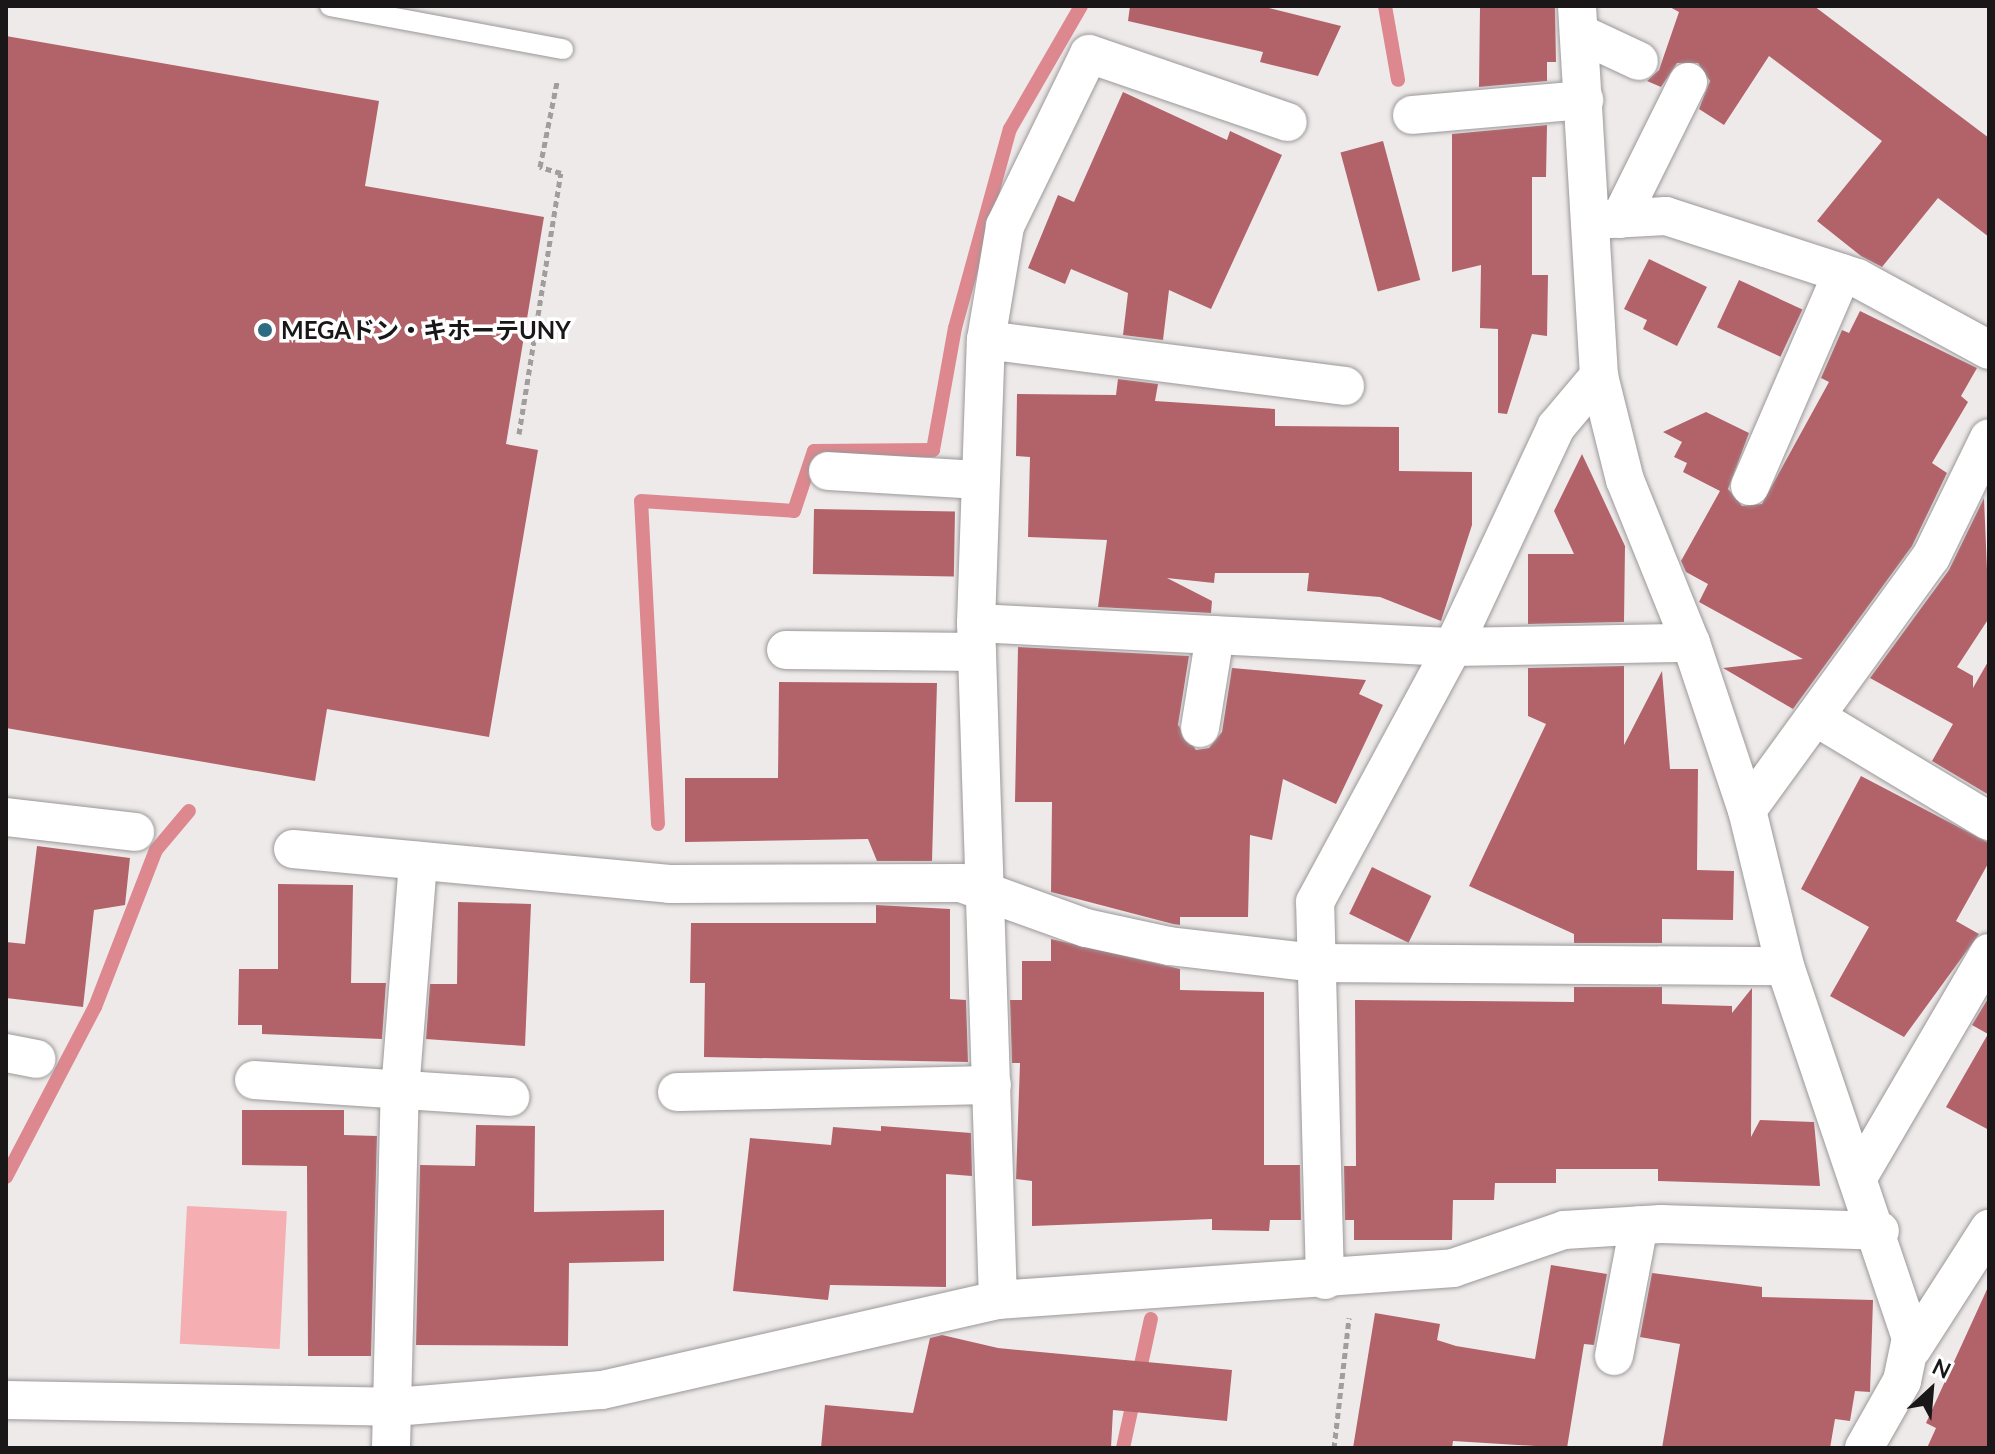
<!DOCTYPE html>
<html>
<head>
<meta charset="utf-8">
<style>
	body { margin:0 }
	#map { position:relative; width:1995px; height:1454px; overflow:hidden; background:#eeeaea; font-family:Lato,"Noto Sans JP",sans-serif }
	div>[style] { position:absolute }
	.green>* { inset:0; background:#f5aeb2; transform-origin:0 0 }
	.stream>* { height:14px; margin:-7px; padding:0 7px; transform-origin:7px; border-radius:7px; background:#dd888f }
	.building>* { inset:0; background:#b26269; transform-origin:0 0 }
	.path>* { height:5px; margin-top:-2.5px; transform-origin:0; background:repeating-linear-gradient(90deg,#a19d9d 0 6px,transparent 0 10px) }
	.roads { filter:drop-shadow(0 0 2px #9c9899) drop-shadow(0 0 2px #9c9899) }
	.service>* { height:20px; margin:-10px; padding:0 10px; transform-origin:10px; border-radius:10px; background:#fff }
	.minor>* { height:38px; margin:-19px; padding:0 19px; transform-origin:19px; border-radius:19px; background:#fff }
	.dots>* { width:22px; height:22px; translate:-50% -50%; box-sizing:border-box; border:4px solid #fff; border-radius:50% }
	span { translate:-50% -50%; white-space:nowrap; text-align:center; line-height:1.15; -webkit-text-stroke:7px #fff; paint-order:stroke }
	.poi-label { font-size:24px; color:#191717; font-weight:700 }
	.left { translate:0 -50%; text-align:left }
	.frame { position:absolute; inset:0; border:8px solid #191717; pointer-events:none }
	.north { position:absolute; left:1891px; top:1350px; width:80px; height:80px; -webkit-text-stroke:6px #fff; paint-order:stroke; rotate:26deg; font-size:22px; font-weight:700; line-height:32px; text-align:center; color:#191717 }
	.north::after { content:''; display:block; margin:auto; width:28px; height:36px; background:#191717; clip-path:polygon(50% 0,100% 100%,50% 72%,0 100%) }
</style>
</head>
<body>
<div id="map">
	<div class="green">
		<div style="left:187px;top:1206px;width:100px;height:138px;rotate:3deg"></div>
	</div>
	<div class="stream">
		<div style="left:1385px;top:6px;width:75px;rotate:80deg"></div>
		<div style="left:658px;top:824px;width:323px;rotate:-93deg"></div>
		<div style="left:641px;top:501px;width:153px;rotate:3.7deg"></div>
		<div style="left:794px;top:511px;width:63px;rotate:-71.6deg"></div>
		<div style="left:814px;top:451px;width:119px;rotate:-0.5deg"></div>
		<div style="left:933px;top:450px;width:124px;rotate:-79.8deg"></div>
		<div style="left:955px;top:328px;width:206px;rotate:-74.6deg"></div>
		<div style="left:1010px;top:129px;width:142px;rotate:-60deg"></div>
		<div style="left:6px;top:1177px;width:192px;rotate:-62.4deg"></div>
		<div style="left:95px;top:1007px;width:168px;rotate:-68.8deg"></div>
		<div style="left:156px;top:850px;width:51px;rotate:-49.8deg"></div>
		<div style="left:1123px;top:1448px;width:132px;rotate:-77.8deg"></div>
	</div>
	<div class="building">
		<div style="clip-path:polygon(1130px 6px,1261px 6px,1341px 26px,1318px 76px,1260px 62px,1263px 52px,1128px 21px)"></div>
		<div style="clip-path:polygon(1668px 6px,1814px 6px,1989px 138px,1989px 237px,1938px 198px,1882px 267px,1861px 256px,1817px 221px,1882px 141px,1769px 56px,1724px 125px,1699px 109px,1710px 81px,1698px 63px,1677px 63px,1661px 87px,1647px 81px,1659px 70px,1679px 12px)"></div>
		<div style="clip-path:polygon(1480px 7px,1555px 8px,1556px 62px,1547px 62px,1547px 81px,1479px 87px)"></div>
		<div style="clip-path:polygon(6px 36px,379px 101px,365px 186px,544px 217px,506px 444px,538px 450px,489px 737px,327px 709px,315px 781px,6px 728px)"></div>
		<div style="clip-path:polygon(1123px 92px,1227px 140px,1230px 131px,1282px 155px,1211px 309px,1169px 290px,1163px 340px,1123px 335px,1128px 293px,1071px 269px,1065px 284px,1028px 268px,1058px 195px,1074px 202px)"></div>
		<div style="clip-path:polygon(1547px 125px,1546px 177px,1532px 177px,1532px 275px,1548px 275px,1547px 336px,1532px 334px,1507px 414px,1498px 413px,1498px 329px,1480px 328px,1481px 265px,1452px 272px,1452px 134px)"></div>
		<div style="left:1383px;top:141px;width:144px;height:44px;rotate:75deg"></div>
		<div style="clip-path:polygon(1649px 259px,1707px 287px,1677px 346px,1643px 329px,1647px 320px,1624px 309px)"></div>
		<div style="left:1739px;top:280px;width:70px;height:52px;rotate:25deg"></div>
		<div style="clip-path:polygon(1860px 311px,1977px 368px,1961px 396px,1968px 402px,1932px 463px,1947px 473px,1912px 546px,1793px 709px,1723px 668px,1803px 659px,1699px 602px,1708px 584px,1686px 572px,1681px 561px,1720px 491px,1683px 472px,1687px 463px,1674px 457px,1682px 442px,1663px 432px,1706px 412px,1749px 433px,1728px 489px,1742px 506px,1762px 504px,1829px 382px,1821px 378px,1842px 330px,1849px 333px)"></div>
		<div style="clip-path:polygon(1118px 379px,1158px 384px,1155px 401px,1275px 409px,1275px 426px,1399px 427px,1399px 471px,1472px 472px,1472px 525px,1441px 621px,1380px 597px,1307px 591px,1309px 573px,1215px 573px,1214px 583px,1167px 578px,1212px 601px,1211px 613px,1098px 607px,1107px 540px,1028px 537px,1030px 457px,1016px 456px,1017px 394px,1116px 395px)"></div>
		<div style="clip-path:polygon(1582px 454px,1625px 546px,1624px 622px,1528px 624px,1528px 554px,1574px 554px,1554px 511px)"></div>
		<div style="clip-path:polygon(1984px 498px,1989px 618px,1957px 667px,1973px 676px,1973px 688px,1989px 660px,1989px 795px,1932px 761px,1953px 724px,1870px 678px,1949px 570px)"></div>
		<div style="left:814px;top:509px;width:141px;height:65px;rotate:1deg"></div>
		<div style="clip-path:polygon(1018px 647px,1189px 656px,1178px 725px,1196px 750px,1209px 748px,1222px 732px,1232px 668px,1366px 680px,1359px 694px,1383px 705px,1336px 804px,1283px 779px,1272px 840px,1250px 835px,1248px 917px,1180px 917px,1180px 925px,1173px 924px,1051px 892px,1052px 802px,1015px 802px)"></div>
		<div style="clip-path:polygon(1624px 666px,1624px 745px,1662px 671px,1670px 769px,1698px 769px,1697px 870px,1734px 871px,1733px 920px,1662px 919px,1662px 943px,1574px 943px,1574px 934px,1469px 886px,1546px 724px,1528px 716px,1528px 668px)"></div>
		<div style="clip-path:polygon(779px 682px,937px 683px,932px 861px,877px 861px,868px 839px,685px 842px,685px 778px,778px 778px)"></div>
		<div style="clip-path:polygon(1861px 776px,1989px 843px,1989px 862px,1956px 921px,1979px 934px,1904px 1037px,1830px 996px,1869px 927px,1801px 889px)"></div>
		<div style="clip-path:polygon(37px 846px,130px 858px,125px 905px,94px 910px,83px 1007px,6px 998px,6px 942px,25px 944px)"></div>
		<div style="left:1372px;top:867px;width:66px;height:52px;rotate:26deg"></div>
		<div style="clip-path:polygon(278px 884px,353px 885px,351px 983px,386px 983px,382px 1039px,262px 1034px,262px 1025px,238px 1025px,239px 969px,278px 969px)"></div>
		<div style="clip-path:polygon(458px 902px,531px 904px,525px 1046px,426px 1039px,430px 984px,457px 984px)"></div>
		<div style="clip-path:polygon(876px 905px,950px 909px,950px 999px,966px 1000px,968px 1062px,704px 1057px,705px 983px,690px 983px,691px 923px,876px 923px)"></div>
		<div style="clip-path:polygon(1051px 939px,1180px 969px,1180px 990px,1264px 992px,1264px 1165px,1300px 1165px,1301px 1220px,1270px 1220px,1269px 1231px,1212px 1230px,1212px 1219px,1032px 1226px,1032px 1181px,1016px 1179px,1020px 1063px,1012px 1063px,1010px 1000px,1022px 1000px,1022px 961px,1051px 961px)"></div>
		<div style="clip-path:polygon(1574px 987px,1662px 987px,1662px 1004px,1732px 1006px,1732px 1013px,1752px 988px,1751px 1137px,1760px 1120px,1814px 1122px,1820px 1186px,1658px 1181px,1658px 1169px,1556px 1169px,1556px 1183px,1495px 1183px,1494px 1200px,1453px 1200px,1452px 1240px,1354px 1240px,1354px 1220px,1345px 1220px,1344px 1166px,1356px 1166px,1355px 1000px,1574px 1002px)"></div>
		<div style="clip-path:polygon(1989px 997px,1989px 1130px,1946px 1107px,1988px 1034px,1972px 1025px)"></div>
		<div style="clip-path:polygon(242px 1110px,344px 1110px,344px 1135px,377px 1136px,371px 1356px,308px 1356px,307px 1166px,242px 1165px)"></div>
		<div style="clip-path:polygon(476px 1125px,535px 1126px,534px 1212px,664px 1210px,664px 1261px,569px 1263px,568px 1346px,416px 1345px,420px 1165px,475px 1166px)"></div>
		<div style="clip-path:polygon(881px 1126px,971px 1133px,972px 1176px,946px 1174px,946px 1287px,830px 1285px,828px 1300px,733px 1291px,750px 1138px,831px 1145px,833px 1127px,881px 1131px)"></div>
		<div style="clip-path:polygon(1551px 1265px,1607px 1274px,1594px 1345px,1584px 1344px,1567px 1448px,1453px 1441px,1452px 1448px,1353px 1448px,1375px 1313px,1440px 1324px,1437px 1340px,1456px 1346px,1535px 1359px)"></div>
		<div style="clip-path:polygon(1652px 1273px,1762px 1287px,1762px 1297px,1873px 1300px,1870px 1392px,1855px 1391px,1850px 1421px,1835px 1419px,1830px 1448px,1662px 1448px,1680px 1344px,1640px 1337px)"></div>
		<div style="clip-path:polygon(1989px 1285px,1989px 1448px,1927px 1448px,1936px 1428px,1926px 1423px)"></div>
		<div style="clip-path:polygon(942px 1335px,998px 1348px,1232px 1370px,1227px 1421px,1113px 1410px,1111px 1448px,821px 1448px,825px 1405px,913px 1413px,930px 1338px)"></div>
	</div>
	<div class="path">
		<div style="left:519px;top:434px;width:264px;rotate:-80.9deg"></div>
		<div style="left:561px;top:173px;width:22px;rotate:-164deg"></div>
		<div style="left:540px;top:167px;width:87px;rotate:-78.7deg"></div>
		<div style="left:1334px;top:1448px;width:131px;rotate:-83.4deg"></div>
	</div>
	<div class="roads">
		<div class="service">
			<div style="left:330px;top:6px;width:237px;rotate:10.5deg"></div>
		</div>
		<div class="minor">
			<div style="left:1577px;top:6px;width:371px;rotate:86.6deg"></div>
			<div style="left:1599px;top:376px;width:107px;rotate:76deg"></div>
			<div style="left:1625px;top:480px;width:176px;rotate:68deg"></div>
			<div style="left:1691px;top:643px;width:176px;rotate:71.5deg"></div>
			<div style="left:1747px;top:810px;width:161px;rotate:76.3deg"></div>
			<div style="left:1785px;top:966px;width:393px;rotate:71.3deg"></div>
			<div style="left:1911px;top:1338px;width:44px;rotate:101.8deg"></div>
			<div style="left:1902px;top:1381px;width:77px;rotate:119.6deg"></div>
			<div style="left:1579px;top:33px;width:66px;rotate:25deg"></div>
			<div style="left:1412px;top:115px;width:173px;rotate:-5deg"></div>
			<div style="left:1620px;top:219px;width:153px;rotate:-63.6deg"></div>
			<div style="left:1592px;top:220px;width:74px;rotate:-3.1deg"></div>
			<div style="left:1666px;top:216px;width:104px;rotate:17.9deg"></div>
			<div style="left:1765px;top:248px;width:97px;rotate:18.1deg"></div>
			<div style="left:1857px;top:278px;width:150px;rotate:28.6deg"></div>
			<div style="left:986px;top:340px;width:362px;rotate:7.3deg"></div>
			<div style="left:828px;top:471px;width:153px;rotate:3.4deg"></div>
			<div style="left:1750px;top:486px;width:232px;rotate:-66.6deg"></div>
			<div style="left:976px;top:623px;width:478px;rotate:2.9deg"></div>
			<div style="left:1453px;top:647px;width:238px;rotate:-1deg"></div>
			<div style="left:786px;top:650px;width:191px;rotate:0.6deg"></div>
			<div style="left:1819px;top:719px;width:198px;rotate:31deg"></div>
			<div style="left:1200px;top:728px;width:94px;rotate:-80.8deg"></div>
			<div style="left:1747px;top:810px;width:313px;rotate:-54deg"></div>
			<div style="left:1931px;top:557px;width:132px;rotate:-64deg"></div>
			<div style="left:6px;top:817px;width:130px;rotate:6.6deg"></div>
			<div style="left:293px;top:849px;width:378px;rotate:5.3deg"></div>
			<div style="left:669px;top:884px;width:292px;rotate:-0.2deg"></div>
			<div style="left:961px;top:883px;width:133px;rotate:19.8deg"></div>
			<div style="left:1086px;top:928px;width:85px;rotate:12.2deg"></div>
			<div style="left:1169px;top:946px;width:149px;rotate:6.6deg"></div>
			<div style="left:1317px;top:963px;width:468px;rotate:0.4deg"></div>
			<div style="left:6px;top:1053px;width:31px;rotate:11deg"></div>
			<div style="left:254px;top:1080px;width:257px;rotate:3.8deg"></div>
			<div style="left:677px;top:1092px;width:315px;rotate:-1.3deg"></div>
			<div style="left:1860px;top:1174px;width:256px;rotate:-59.7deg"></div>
			<div style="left:1325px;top:1280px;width:378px;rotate:-91.5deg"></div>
			<div style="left:1315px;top:902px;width:290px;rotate:-61.6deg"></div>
			<div style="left:1453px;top:647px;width:243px;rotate:-64.9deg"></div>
			<div style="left:1556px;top:427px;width:67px;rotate:-49.9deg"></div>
			<div style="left:998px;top:1300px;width:677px;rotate:-91.86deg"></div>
			<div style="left:976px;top:623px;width:283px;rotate:-88deg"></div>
			<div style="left:986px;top:340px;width:116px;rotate:-80.5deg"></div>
			<div style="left:1005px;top:226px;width:191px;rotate:-64deg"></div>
			<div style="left:1089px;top:54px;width:210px;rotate:18.9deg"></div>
			<div style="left:1912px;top:1349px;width:143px;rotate:-57.3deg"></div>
			<div style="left:1614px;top:1356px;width:133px;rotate:-79.2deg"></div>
			<div style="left:6px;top:1400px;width:388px;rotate:1deg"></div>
			<div style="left:394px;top:1407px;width:209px;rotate:-4.7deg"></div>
			<div style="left:602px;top:1390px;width:406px;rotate:-12.8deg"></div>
			<div style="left:998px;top:1300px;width:456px;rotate:-4deg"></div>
			<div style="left:1453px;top:1268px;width:117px;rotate:-18.9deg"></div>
			<div style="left:1564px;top:1230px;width:97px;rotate:-3.5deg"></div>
			<div style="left:1661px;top:1224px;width:219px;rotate:1.8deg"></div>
			<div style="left:391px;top:1448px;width:357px;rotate:-88.6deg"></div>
			<div style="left:400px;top:1091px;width:231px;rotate:-85.5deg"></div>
		</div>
	</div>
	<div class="dots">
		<div style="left:265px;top:330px;background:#2e6c82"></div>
	</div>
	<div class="poi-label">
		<span class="left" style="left:281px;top:330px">MEGAドン・キホーテUNY</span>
	</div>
	<div class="frame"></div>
	<div class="north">N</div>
</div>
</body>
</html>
